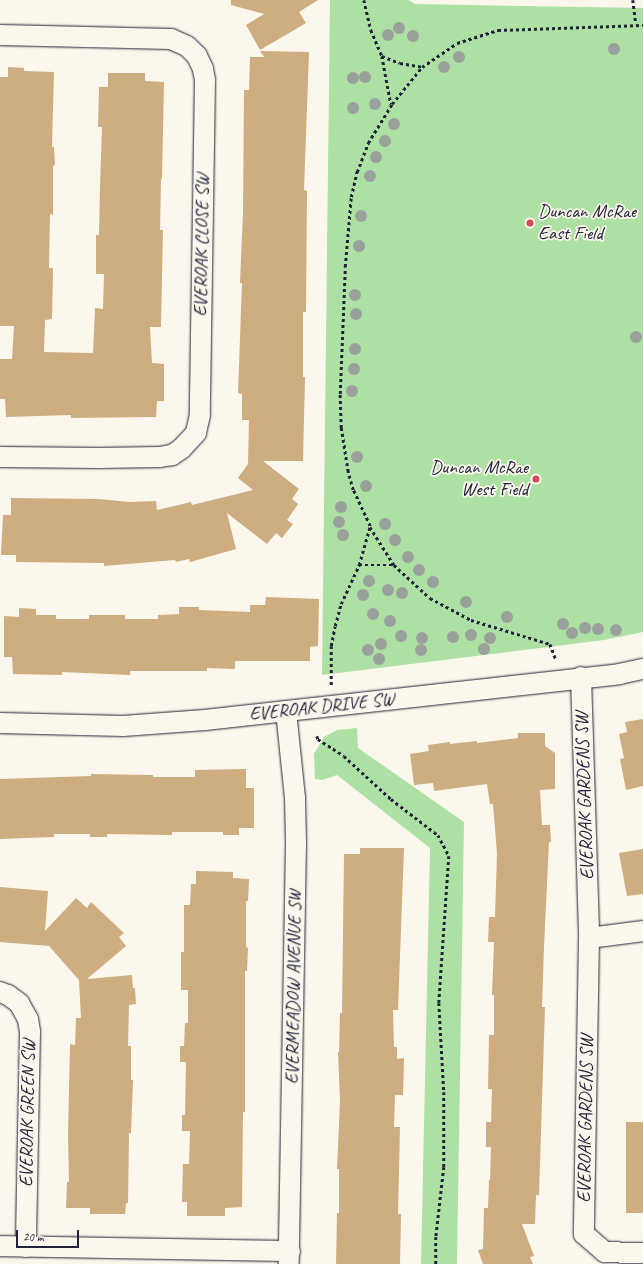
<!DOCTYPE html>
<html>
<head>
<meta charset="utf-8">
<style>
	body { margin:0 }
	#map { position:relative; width:643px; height:1264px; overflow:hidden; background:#fbf7ec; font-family:Caveat,sans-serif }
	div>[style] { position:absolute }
	.green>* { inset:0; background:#ace1a3 }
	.building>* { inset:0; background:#ceae81; transform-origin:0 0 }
	.path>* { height:2.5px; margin-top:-1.25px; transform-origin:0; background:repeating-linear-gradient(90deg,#22223b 0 3px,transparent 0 6px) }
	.roads { filter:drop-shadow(0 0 1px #22223b) drop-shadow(0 0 1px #22223b) }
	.street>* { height:20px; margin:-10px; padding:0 10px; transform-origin:10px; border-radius:10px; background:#fbf7ec }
	.trees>* { width:12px; height:12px; margin:-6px; border-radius:50%; background:#9aa19c }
	.dots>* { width:11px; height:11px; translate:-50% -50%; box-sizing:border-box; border:2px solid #fbf7ec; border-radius:50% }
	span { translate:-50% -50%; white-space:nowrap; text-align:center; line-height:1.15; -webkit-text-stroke:3.5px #fbf7ec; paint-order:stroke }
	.poi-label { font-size:19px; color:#22223b }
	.left { translate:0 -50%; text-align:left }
	.right { translate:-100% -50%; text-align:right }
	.street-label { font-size:19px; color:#22223b }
	.scale { position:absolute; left:16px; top:1230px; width:63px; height:18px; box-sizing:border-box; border:2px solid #22223b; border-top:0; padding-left:5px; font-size:12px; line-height:14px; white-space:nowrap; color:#22223b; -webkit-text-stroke:3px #fbf7ec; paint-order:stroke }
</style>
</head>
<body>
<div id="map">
	<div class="green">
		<div style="clip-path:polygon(330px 0,408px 0,415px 4px,643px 8px,643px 632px,604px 640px,322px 675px)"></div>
		<div style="clip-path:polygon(357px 728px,358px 748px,464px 822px,457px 1264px,421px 1264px,430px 848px,337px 775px,322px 780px,315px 779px,314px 754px,324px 737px,337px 730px)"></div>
	</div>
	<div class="building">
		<div style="clip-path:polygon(231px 0,318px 0,299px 12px,306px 23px,260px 50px,246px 25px,264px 14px,231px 5px)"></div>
		<div style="clip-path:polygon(260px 51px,309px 52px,304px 190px,307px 191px,306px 312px,303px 312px,303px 377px,305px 377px,303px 461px,263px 461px,299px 489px,292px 499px,298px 504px,287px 520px,293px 524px,282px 538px,276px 533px,267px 544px,227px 513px,236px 549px,190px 562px,189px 559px,176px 562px,175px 560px,104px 566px,104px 563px,16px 562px,16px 555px,1px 555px,3px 515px,11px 515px,11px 498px,99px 499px,129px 502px,156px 501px,157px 510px,191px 502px,192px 505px,253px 490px,238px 478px,248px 464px,249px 420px,242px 420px,242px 394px,238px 393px,242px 283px,240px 283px,243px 212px,244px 90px,249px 90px,250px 57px,264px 57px)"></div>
		<div style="clip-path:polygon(8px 67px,24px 68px,24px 71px,54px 72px,52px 147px,54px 147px,55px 165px,53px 166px,53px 215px,50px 214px,49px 268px,53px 268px,52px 319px,45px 320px,44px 352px,93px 353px,95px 308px,103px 309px,104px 274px,96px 274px,96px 235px,99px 235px,100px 187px,102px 127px,98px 127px,99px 87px,108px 87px,108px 73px,145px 73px,145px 81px,164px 82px,162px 179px,161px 179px,160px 230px,163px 230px,161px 327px,150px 327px,152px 363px,164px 364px,164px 401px,157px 401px,156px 417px,71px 418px,71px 415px,6px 417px,5px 399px,0 399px,0 359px,12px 359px,14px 326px,0 326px,0 77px,8px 77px)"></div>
		<div style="clip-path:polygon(266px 597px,319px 599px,318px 646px,310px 647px,310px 661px,235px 661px,235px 669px,207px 668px,207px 671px,130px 671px,130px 675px,62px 672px,62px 675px,13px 674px,12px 657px,4px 657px,4px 616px,19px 617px,19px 608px,36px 609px,36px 615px,56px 615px,56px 619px,89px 619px,89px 615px,125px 615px,125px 619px,158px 619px,158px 615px,179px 614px,179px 607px,199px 607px,199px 610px,250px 612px,250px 605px,265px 605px)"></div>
		<div style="clip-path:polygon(643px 719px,643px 786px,626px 790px,620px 759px,624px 758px,619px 734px,627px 732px,625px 722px)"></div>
		<div style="clip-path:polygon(518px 733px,545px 733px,545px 746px,555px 753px,555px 789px,540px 790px,542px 825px,550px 825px,551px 842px,549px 842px,544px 947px,542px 1007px,545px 1007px,539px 1195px,536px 1195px,535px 1224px,522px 1224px,534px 1256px,530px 1257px,533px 1264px,483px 1264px,478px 1250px,483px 1249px,484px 1208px,488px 1208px,489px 1180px,490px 1180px,491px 1147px,486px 1147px,486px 1122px,491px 1122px,492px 1089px,488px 1089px,489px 1035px,494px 1035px,494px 995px,492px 995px,494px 942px,488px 942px,489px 917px,495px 917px,497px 853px,493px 804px,490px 804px,487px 784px,434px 791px,433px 783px,414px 785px,410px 754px,429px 751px,428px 745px,450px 742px,450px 744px,477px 741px,477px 743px,518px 738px)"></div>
		<div style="clip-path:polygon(246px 769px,246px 788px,254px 788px,254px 828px,239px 828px,239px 835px,223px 835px,223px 832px,172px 832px,172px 835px,107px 834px,107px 837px,90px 837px,90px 834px,54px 834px,54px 837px,0 839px,0 779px,91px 776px,91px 774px,153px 775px,153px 777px,195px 777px,195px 770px)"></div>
		<div style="clip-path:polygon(360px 848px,404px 848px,398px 1010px,393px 1010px,394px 1047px,397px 1047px,397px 1059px,404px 1058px,403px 1095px,395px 1095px,394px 1127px,400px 1127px,398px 1214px,401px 1214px,400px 1264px,336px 1264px,337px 1213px,339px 1213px,339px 1169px,337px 1169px,340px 1101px,338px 1052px,339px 1052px,340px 1013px,342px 1013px,344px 854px,360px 854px)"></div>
		<div style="clip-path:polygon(643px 849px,643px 894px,627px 896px,619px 853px)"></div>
		<div style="clip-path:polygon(196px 871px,233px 872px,233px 878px,249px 879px,248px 901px,246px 901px,246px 947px,248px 948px,247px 971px,245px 971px,245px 1112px,243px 1112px,242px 1207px,225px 1208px,225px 1216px,187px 1216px,187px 1202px,182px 1202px,183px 1164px,189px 1164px,190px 1131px,182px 1131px,182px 1115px,185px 1115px,186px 1062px,180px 1062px,180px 1046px,184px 1046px,185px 1023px,188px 1023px,188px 990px,181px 990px,181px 952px,184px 952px,184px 905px,190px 905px,191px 884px,196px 884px)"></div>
		<div style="clip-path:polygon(0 887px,48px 891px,45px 931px,76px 898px,87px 908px,91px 902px,124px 933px,119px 937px,126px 946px,87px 979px,132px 975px,133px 988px,135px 988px,136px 1004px,129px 1005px,128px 1046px,131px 1046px,131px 1080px,133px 1080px,131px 1133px,129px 1133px,128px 1203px,126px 1203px,125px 1214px,90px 1214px,90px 1208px,66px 1208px,67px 1182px,69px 1182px,68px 1135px,70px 1044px,75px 1045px,76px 1018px,81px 1018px,79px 980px,49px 946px,0 942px)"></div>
		<div style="left:626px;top:1122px;width:17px;height:91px"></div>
	</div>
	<div class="path">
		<div style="left:364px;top:0;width:31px;rotate:77deg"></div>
		<div style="left:371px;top:30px;width:28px;rotate:67deg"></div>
		<div style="left:382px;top:56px;width:19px;rotate:21deg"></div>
		<div style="left:400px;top:63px;width:22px;rotate:10deg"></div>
		<div style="left:633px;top:0;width:24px;rotate:83deg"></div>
		<div style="left:382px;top:56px;width:49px;rotate:79.4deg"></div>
		<div style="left:370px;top:527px;width:45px;rotate:57.7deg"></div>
		<div style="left:394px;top:565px;width:49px;rotate:42.5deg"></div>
		<div style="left:430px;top:598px;width:47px;rotate:28.2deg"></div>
		<div style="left:471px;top:620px;width:83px;rotate:16.9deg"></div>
		<div style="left:550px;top:644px;width:17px;rotate:69deg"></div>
		<div style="left:359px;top:565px;width:35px"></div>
		<div style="left:331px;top:685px;width:39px;rotate:-90deg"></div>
		<div style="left:331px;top:646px;width:20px;rotate:-79deg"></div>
		<div style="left:335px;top:626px;width:23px;rotate:-75deg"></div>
		<div style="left:341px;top:604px;width:43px;rotate:-65.2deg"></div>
		<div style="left:359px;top:565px;width:41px;rotate:-74.2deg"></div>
		<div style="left:370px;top:526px;width:40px;rotate:-115deg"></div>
		<div style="left:353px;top:490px;width:19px;rotate:-106deg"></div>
		<div style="left:348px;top:472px;width:45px;rotate:-99deg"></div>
		<div style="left:341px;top:428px;width:34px;rotate:-92deg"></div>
		<div style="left:340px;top:394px;width:127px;rotate:-87.7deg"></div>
		<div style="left:345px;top:267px;width:70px;rotate:-85.1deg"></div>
		<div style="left:351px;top:197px;width:26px;rotate:-77deg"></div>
		<div style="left:357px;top:172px;width:31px;rotate:-69deg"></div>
		<div style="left:368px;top:143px;width:46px;rotate:-58.4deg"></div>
		<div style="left:392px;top:104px;width:48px;rotate:-51deg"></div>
		<div style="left:422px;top:67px;width:42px;rotate:-34.4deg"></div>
		<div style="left:457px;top:43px;width:43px;rotate:-17.6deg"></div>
		<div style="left:498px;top:30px;width:145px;rotate:-2deg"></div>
		<div style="left:317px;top:736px;width:3px;rotate:72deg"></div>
		<div style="left:318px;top:739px;width:31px;rotate:33deg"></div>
		<div style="left:344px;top:756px;width:64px;rotate:42.5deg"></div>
		<div style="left:391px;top:799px;width:59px;rotate:37.5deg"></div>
		<div style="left:438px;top:835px;width:24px;rotate:62deg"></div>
		<div style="left:449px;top:856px;width:147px;rotate:93.9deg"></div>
		<div style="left:439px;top:1003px;width:89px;rotate:86.8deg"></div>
		<div style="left:444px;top:1092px;width:75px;rotate:90deg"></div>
		<div style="left:444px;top:1167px;width:70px;rotate:96.5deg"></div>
		<div style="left:436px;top:1237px;width:27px;rotate:90deg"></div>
	</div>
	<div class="roads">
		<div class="street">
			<div style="left:0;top:35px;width:171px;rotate:1.3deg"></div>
			<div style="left:171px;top:39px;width:17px;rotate:24deg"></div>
			<div style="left:187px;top:46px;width:14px;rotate:45deg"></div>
			<div style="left:197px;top:56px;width:14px;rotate:65deg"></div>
			<div style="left:203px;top:69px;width:11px;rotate:80deg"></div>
			<div style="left:205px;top:80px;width:335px;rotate:90.9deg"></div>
			<div style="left:200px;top:415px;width:18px;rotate:103deg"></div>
			<div style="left:196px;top:433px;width:22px;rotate:133deg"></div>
			<div style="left:181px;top:449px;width:11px;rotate:146deg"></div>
			<div style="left:172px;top:455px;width:12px;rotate:171deg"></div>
			<div style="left:160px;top:457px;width:61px;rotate:179.1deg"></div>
			<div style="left:99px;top:458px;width:99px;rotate:-179.4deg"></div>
			<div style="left:581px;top:677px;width:261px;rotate:88.2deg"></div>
			<div style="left:286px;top:711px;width:87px;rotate:84.1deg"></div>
			<div style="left:295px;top:798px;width:45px;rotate:88.7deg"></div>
			<div style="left:296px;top:843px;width:421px;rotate:91deg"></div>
			<div style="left:0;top:723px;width:123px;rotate:1.4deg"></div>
			<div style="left:123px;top:726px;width:82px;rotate:-4.2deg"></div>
			<div style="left:205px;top:720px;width:417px;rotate:-6.3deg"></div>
			<div style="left:619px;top:674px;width:25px;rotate:-12deg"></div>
			<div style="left:643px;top:931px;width:54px;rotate:172.6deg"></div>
			<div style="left:589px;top:938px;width:296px;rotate:91deg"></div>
			<div style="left:584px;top:1234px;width:28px;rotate:41deg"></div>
			<div style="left:605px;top:1252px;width:38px;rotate:2deg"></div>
			<div style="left:0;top:992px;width:9px;rotate:21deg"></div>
			<div style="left:8px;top:995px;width:14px;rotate:36deg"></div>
			<div style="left:19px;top:1003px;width:18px;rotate:61deg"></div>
			<div style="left:28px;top:1019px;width:12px;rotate:81deg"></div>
			<div style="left:30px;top:1031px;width:216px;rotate:91.1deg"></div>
			<div style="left:0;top:1246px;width:290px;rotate:1deg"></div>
		</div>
	</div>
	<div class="trees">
		<div style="left:399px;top:28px"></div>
		<div style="left:388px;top:35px"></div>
		<div style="left:413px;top:36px"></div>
		<div style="left:614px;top:49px"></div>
		<div style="left:459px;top:57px"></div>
		<div style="left:444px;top:67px"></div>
		<div style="left:365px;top:77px"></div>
		<div style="left:353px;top:78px"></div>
		<div style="left:375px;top:104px"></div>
		<div style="left:353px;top:108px"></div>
		<div style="left:394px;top:124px"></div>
		<div style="left:385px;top:141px"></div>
		<div style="left:376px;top:157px"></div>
		<div style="left:370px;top:176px"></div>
		<div style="left:361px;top:216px"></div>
		<div style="left:359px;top:246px"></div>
		<div style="left:355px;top:295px"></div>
		<div style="left:356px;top:314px"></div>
		<div style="left:636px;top:337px"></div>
		<div style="left:355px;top:349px"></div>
		<div style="left:354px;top:369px"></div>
		<div style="left:352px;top:391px"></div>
		<div style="left:357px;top:457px"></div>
		<div style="left:366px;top:486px"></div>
		<div style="left:341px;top:507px"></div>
		<div style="left:339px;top:522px"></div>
		<div style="left:385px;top:524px"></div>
		<div style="left:343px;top:535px"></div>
		<div style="left:395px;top:540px"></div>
		<div style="left:408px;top:557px"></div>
		<div style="left:419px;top:570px"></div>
		<div style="left:369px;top:581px"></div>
		<div style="left:433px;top:582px"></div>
		<div style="left:388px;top:590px"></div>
		<div style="left:402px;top:593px"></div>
		<div style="left:363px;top:595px"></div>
		<div style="left:466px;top:602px"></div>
		<div style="left:373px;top:614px"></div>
		<div style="left:507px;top:617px"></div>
		<div style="left:390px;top:621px"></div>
		<div style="left:563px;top:624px"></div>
		<div style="left:585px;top:628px"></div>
		<div style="left:598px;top:629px"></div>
		<div style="left:616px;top:630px"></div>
		<div style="left:572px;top:633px"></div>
		<div style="left:471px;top:635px"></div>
		<div style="left:401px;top:636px"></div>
		<div style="left:453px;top:637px"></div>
		<div style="left:422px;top:638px"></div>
		<div style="left:490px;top:638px"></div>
		<div style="left:381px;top:644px"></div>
		<div style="left:484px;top:649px"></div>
		<div style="left:368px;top:650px"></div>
		<div style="left:421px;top:650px"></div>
		<div style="left:379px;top:659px"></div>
	</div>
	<div class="dots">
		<div style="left:530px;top:223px;background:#d1495b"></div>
		<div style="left:536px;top:479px;background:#d1495b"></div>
	</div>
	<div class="poi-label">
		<span class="left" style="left:538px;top:223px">Duncan McRae<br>East Field</span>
		<span class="right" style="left:528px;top:479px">Duncan McRae<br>West Field</span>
	</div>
	<div class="street-label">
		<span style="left:202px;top:245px;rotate:-89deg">EVEROAK CLOSE SW</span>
		<span style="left:322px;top:707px;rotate:-6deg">EVEROAK DRIVE SW</span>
		<span style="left:585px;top:796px;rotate:-92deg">EVEROAK GARDENS SW</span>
		<span style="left:294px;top:987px;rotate:-89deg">EVERMEADOW AVENUE SW</span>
		<span style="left:28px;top:1113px;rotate:-89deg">EVEROAK GREEN SW</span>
		<span style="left:586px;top:1119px;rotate:-89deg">EVEROAK GARDENS SW</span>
	</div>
	<div class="scale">20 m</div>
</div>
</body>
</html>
